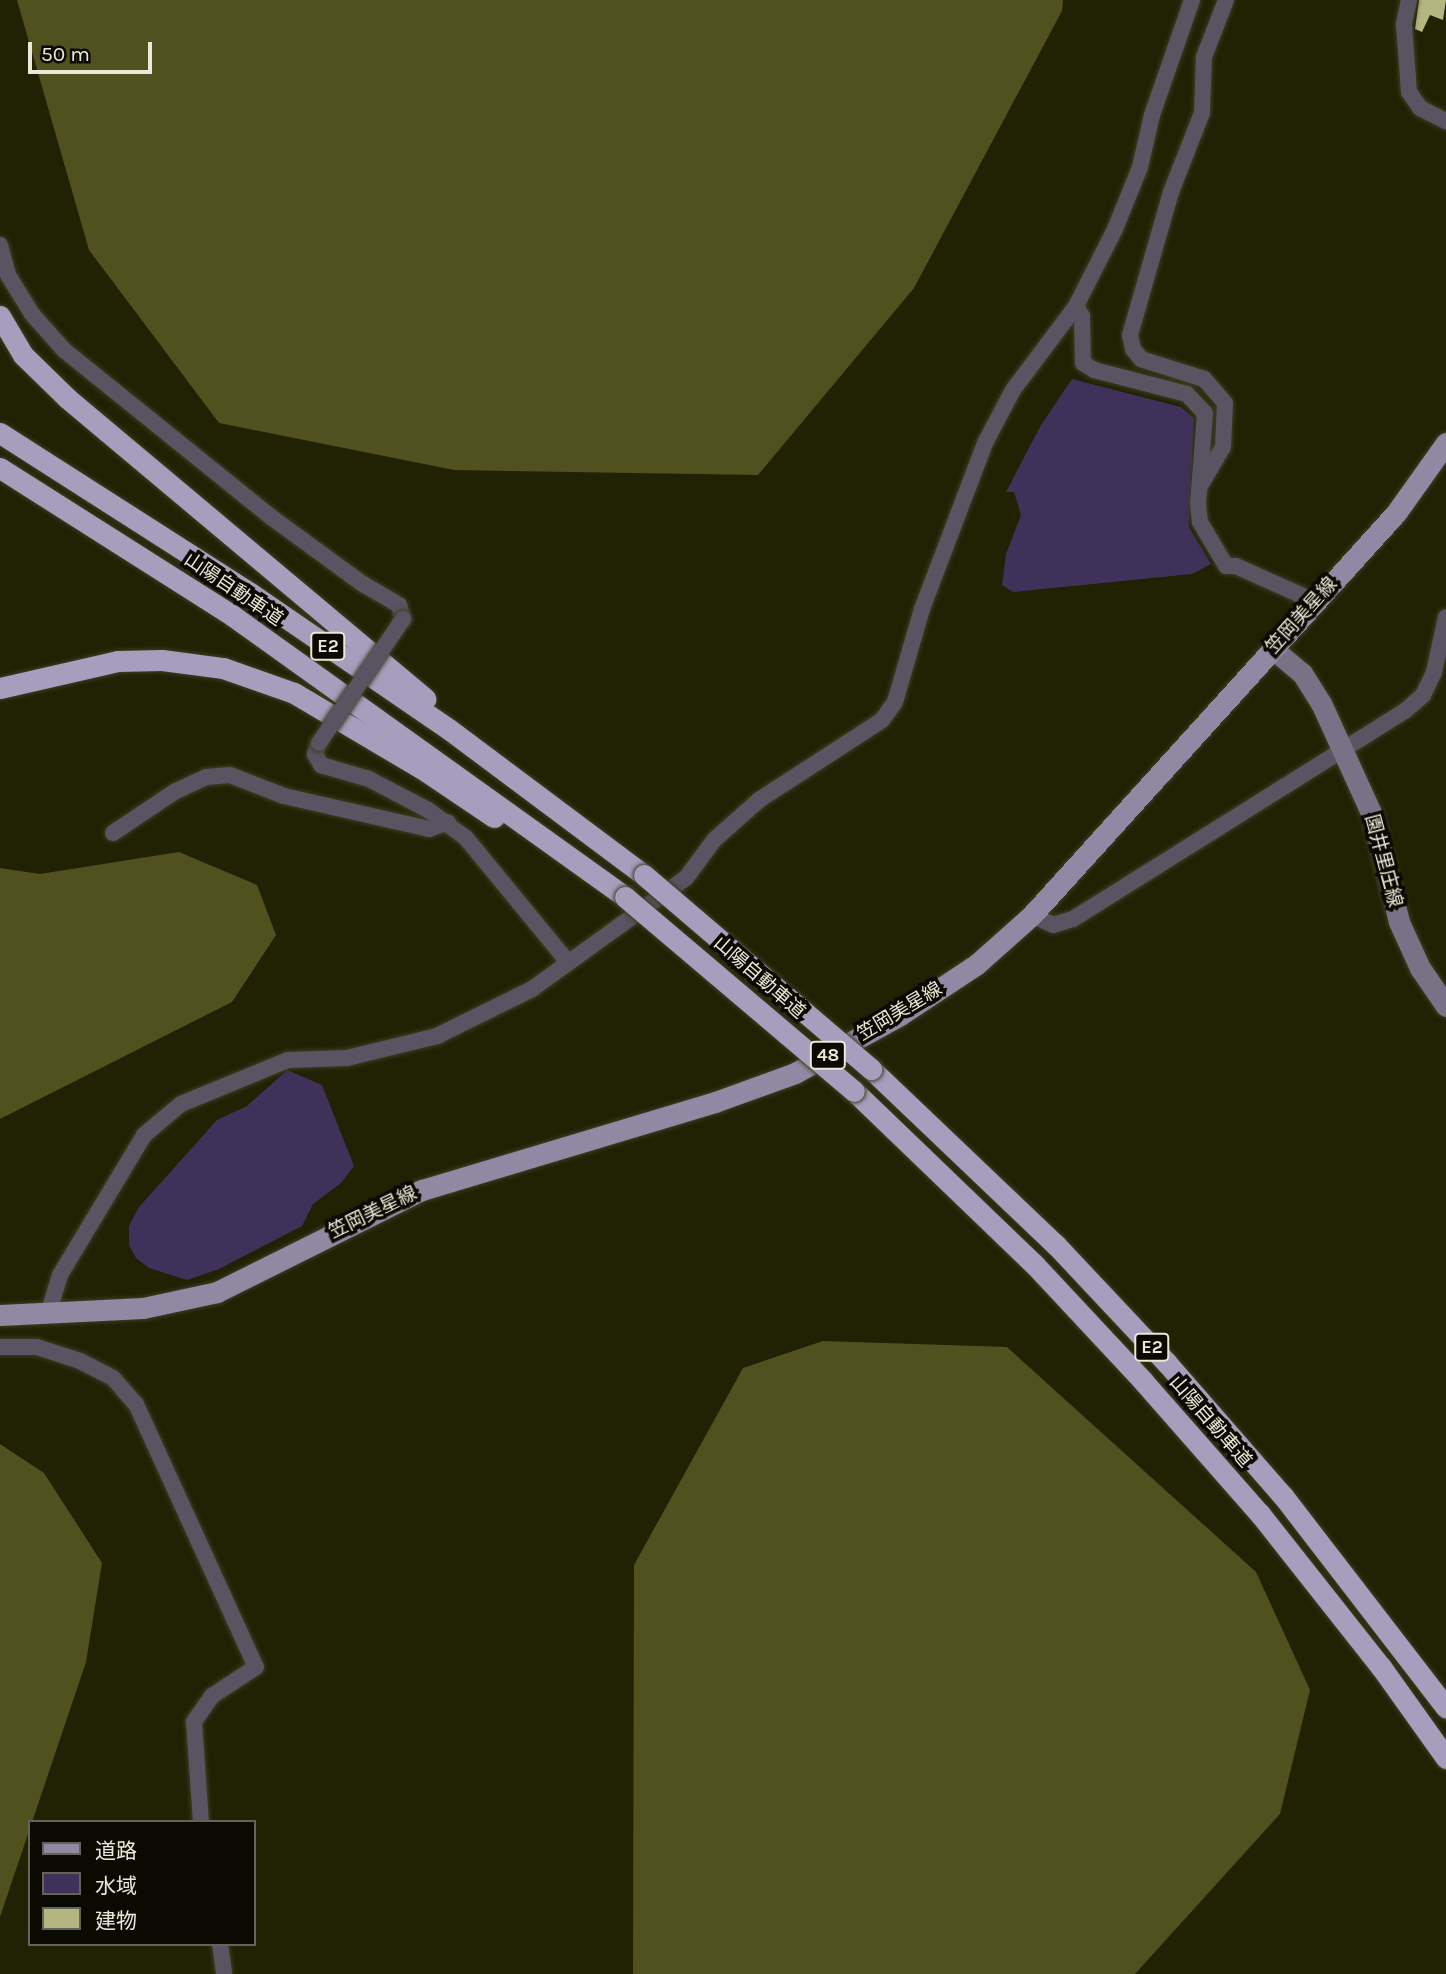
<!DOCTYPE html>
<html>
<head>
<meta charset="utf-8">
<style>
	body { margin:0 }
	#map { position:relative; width:1446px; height:1974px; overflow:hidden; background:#212104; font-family:Karla,"Noto Sans JP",sans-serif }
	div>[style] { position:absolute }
	.forest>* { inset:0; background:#51511f }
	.water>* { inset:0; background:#3f315a }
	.building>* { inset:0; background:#b4b681 }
	.roads { filter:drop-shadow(0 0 2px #3d3d22) drop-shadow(0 0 2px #3d3d22) }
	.street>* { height:16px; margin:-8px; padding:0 8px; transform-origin:8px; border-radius:8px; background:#585461 }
	.secondary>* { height:21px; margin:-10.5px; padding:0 10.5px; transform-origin:10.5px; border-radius:10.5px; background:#787286 }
	.primary>* { height:21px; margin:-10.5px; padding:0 10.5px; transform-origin:10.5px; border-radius:10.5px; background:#9189a3 }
	.highway>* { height:21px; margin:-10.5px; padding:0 10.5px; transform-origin:10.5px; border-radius:10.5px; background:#a79ebd }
	.bridges { filter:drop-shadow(0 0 2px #3d3d22) drop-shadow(0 0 2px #3d3d22) }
	.street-bridge>* { height:16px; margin:-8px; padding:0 8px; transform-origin:8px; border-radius:8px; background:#585461 }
	.highway-bridge>* { height:21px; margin:-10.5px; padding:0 10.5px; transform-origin:10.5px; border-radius:10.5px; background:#a79ebd }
	span { translate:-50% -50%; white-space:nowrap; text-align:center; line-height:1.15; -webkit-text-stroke:7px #0a0a02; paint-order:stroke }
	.shield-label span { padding:2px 5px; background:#0a0a02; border:2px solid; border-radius:5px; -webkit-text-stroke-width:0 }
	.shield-label { font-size:18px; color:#e9e9d8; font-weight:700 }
	.street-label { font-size:19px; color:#e9e9d8 }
	.legend { position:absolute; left:28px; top:1820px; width:228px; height:126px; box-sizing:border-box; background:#0a0a02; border:2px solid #636358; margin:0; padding:9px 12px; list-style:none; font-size:21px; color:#e9e9d8 }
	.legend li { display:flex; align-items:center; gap:14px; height:35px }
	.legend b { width:35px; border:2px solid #636358 }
	.scale { position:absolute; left:28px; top:42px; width:124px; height:32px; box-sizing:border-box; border:4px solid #e9e9d8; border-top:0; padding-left:9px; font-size:21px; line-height:24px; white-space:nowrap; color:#e9e9d8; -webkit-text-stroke:5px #0a0a02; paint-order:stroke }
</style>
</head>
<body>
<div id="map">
	<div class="forest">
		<div style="clip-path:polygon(17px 0,1063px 0,1062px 11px,914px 288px,758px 475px,454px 470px,219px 423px,89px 250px)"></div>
		<div style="clip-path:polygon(179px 852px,257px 885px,276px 935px,232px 1002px,0 1119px,0 868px,40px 874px)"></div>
		<div style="clip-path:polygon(823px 1341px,1007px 1347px,1256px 1572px,1310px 1690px,1280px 1814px,1135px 1974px,633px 1974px,634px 1565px,743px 1368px)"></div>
		<div style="clip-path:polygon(0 1444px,44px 1473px,102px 1563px,86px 1662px,0 1917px)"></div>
	</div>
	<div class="water">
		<div style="clip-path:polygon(1072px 379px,1181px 407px,1194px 418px,1189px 527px,1211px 564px,1192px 574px,1013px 592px,1002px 585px,1006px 554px,1021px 515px,1014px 492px,1006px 492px,1041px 425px)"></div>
		<div style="clip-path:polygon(287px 1070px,322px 1085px,354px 1166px,341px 1183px,313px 1204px,302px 1226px,219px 1269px,187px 1280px,149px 1268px,136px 1258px,129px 1245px,129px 1226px,139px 1207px,217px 1120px,247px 1106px)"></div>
	</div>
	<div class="building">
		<div style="clip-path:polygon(1419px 0,1446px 0,1443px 20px,1430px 15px,1422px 32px,1415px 29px)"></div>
	</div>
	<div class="roads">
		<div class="street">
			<div style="left:1409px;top:0;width:25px;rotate:102deg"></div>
			<div style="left:1404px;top:24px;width:68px;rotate:85.8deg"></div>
			<div style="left:1409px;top:92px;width:19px;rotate:55deg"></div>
			<div style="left:1420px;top:108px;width:29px;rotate:27deg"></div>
			<div style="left:0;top:245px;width:31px;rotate:75deg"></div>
			<div style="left:8px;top:275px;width:46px;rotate:58.4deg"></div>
			<div style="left:32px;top:314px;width:48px;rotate:48.4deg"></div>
			<div style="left:64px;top:350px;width:266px;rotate:38.9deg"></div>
			<div style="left:271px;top:517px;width:114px;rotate:36.1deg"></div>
			<div style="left:363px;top:584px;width:42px;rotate:30.3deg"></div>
			<div style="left:399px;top:605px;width:15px;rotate:74deg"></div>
			<div style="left:1076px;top:306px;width:12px;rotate:59deg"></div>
			<div style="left:1082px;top:316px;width:47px;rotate:88.8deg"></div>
			<div style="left:1083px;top:363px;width:13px;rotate:32deg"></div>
			<div style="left:1094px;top:370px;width:96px;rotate:14.5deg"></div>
			<div style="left:1187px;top:394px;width:26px;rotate:47deg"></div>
			<div style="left:1205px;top:413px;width:91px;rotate:94.4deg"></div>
			<div style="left:1198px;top:504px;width:18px;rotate:84deg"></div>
			<div style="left:1200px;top:522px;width:51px;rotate:59.4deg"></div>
			<div style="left:1226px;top:566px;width:10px"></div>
			<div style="left:1236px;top:566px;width:85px;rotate:24.2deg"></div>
			<div style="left:1200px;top:486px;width:45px;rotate:-59.5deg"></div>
			<div style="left:1223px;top:447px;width:44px;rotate:-87.4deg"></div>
			<div style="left:1225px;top:403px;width:32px;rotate:-131deg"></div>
			<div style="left:1204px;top:379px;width:66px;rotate:-162.4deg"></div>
			<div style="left:1141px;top:359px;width:13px;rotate:-129deg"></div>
			<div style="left:1133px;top:349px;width:14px;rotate:-102deg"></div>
			<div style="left:1130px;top:335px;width:149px;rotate:-74deg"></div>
			<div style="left:1171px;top:192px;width:85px;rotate:-68.6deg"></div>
			<div style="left:1202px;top:113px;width:56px;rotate:-88deg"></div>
			<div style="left:1204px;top:57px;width:61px;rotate:-68.9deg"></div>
			<div style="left:319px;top:743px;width:12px;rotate:110deg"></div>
			<div style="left:315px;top:754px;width:13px;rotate:61deg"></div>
			<div style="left:321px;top:765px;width:50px;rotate:16.3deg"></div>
			<div style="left:369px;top:779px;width:67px;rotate:27.7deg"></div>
			<div style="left:428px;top:810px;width:47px;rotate:36.4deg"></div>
			<div style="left:466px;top:838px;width:159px;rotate:50.6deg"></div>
			<div style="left:113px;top:833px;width:73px;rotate:-33.9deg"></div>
			<div style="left:174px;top:792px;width:35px;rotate:-25deg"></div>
			<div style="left:206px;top:777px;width:24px;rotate:-5deg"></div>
			<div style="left:230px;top:775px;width:58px;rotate:21.3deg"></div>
			<div style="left:284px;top:796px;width:149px;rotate:12.8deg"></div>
			<div style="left:429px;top:829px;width:20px;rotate:-20deg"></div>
			<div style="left:1032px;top:915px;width:23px;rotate:25deg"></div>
			<div style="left:1053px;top:925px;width:21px;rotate:-17deg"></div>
			<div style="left:1073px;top:919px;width:393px;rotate:-32.1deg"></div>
			<div style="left:1406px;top:710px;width:23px;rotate:-41deg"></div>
			<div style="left:1423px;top:695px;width:25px;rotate:-64deg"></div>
			<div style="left:1434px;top:672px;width:56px;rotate:-77.7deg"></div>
			<div style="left:48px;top:1314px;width:41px;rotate:-72.9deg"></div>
			<div style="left:60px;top:1275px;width:163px;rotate:-59deg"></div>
			<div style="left:144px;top:1135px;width:48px;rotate:-40deg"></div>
			<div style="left:181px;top:1104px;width:116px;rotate:-22.4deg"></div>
			<div style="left:288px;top:1060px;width:59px;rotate:-1.9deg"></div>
			<div style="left:347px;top:1058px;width:93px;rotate:-13.7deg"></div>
			<div style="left:437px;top:1036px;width:106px;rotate:-26.3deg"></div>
			<div style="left:532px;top:989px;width:190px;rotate:-35.8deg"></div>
			<div style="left:686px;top:878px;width:47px;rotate:-53.6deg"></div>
			<div style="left:714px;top:840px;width:60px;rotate:-41.6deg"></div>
			<div style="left:759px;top:800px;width:147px;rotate:-33deg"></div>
			<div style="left:882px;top:720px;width:22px;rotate:-54deg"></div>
			<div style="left:895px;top:702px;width:97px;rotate:-73.8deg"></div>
			<div style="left:922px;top:609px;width:178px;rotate:-69.2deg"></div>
			<div style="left:985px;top:443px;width:60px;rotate:-62.2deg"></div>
			<div style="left:1013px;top:390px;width:105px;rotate:-53.1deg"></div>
			<div style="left:1076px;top:306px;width:86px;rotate:-63.1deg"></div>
			<div style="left:1115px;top:229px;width:67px;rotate:-68deg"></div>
			<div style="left:1140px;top:167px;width:53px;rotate:-77deg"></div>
			<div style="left:1152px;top:115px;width:122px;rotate:-70.8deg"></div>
			<div style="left:0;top:1347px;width:37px"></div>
			<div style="left:37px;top:1347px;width:45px;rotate:18deg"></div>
			<div style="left:80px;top:1361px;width:37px;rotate:27deg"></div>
			<div style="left:113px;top:1378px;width:35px;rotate:49deg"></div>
			<div style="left:136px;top:1404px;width:289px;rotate:65.5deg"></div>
			<div style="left:256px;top:1667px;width:53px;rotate:146.6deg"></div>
			<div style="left:212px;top:1696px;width:32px;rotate:125deg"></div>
			<div style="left:194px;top:1722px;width:100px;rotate:86deg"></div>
			<div style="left:220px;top:1944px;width:30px;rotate:82deg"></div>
		</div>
		<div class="secondary">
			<div style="left:1273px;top:649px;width:38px;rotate:40deg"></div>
			<div style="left:1302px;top:673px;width:36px;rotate:58deg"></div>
			<div style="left:1321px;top:703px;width:123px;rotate:65.5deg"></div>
			<div style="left:1372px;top:815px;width:110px;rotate:75.8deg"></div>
			<div style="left:1399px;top:922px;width:51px;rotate:65.5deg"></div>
			<div style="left:1420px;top:968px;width:46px;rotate:55.6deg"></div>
		</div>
		<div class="primary">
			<div style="left:0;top:1315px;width:143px;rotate:-2.8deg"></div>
			<div style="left:143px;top:1308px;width:76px;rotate:-12.2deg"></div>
			<div style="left:217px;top:1292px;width:229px;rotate:-26.5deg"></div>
			<div style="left:422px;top:1190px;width:306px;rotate:-16.7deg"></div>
			<div style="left:715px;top:1102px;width:85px;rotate:-19.9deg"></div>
			<div style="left:795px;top:1073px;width:120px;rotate:-28.9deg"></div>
			<div style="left:900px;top:1015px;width:92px;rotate:-33.5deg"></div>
			<div style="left:977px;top:964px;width:74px;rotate:-41.7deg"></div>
			<div style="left:1032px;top:915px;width:542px;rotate:-47.84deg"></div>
			<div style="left:1396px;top:513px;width:86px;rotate:-54.5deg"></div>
		</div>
		<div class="highway">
			<div style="left:0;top:316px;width:45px;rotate:59.5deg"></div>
			<div style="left:23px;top:355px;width:62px;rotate:44.3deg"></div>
			<div style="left:67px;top:398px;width:468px;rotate:40deg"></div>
			<div style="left:0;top:433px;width:297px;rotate:32.6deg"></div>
			<div style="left:250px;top:593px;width:242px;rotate:34.4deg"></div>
			<div style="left:450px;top:730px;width:242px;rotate:36.8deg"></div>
			<div style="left:0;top:468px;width:276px;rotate:32.4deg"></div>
			<div style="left:233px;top:616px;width:482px;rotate:35.6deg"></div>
			<div style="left:0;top:688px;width:121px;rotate:-12.9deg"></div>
			<div style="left:118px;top:661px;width:44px;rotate:-1.3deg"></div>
			<div style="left:162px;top:660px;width:62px;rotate:7.5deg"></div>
			<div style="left:223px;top:668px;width:75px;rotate:19.4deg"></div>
			<div style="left:294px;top:693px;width:147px;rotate:30.6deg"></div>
			<div style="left:421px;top:768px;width:88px;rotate:33.9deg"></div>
			<div style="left:871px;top:1069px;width:255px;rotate:43.6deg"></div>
			<div style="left:1056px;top:1245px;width:161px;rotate:46.8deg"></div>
			<div style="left:1166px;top:1362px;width:178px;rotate:48.9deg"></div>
			<div style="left:1283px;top:1496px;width:267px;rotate:52.4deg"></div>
			<div style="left:854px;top:1091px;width:250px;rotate:43.9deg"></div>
			<div style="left:1034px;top:1264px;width:160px;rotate:47deg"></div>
			<div style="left:1143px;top:1381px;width:177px;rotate:48.7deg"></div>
			<div style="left:1260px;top:1514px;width:195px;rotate:51.7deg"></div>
			<div style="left:1381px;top:1667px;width:112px;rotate:54.5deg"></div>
		</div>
	</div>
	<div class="bridges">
		<div class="street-bridge">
			<div style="left:319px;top:743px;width:150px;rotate:-55.9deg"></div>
		</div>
		<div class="highway-bridge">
			<div style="left:644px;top:875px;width:299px;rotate:40.5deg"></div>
			<div style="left:625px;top:897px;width:300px;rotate:40.3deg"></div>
		</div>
	</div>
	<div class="shield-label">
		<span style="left:328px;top:646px">E2</span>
		<span style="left:828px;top:1055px">48</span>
		<span style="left:1152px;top:1347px">E2</span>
	</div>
	<div class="street-label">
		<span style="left:233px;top:590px;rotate:34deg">山陽自動車道</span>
		<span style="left:1302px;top:616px;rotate:-48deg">笠岡美星線</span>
		<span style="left:1383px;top:861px;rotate:75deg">園井里庄線</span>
		<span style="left:759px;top:978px;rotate:41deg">山陽自動車道</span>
		<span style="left:900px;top:1012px;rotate:-31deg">笠岡美星線</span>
		<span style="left:373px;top:1213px;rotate:-26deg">笠岡美星線</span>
		<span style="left:1210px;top:1422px;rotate:49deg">山陽自動車道</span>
	</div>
	<ul class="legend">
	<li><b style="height:9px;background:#9189a3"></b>道路</li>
	<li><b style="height:19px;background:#3f315a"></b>水域</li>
	<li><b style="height:19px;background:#b4b681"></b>建物</li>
	</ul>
	<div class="scale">50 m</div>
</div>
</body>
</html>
